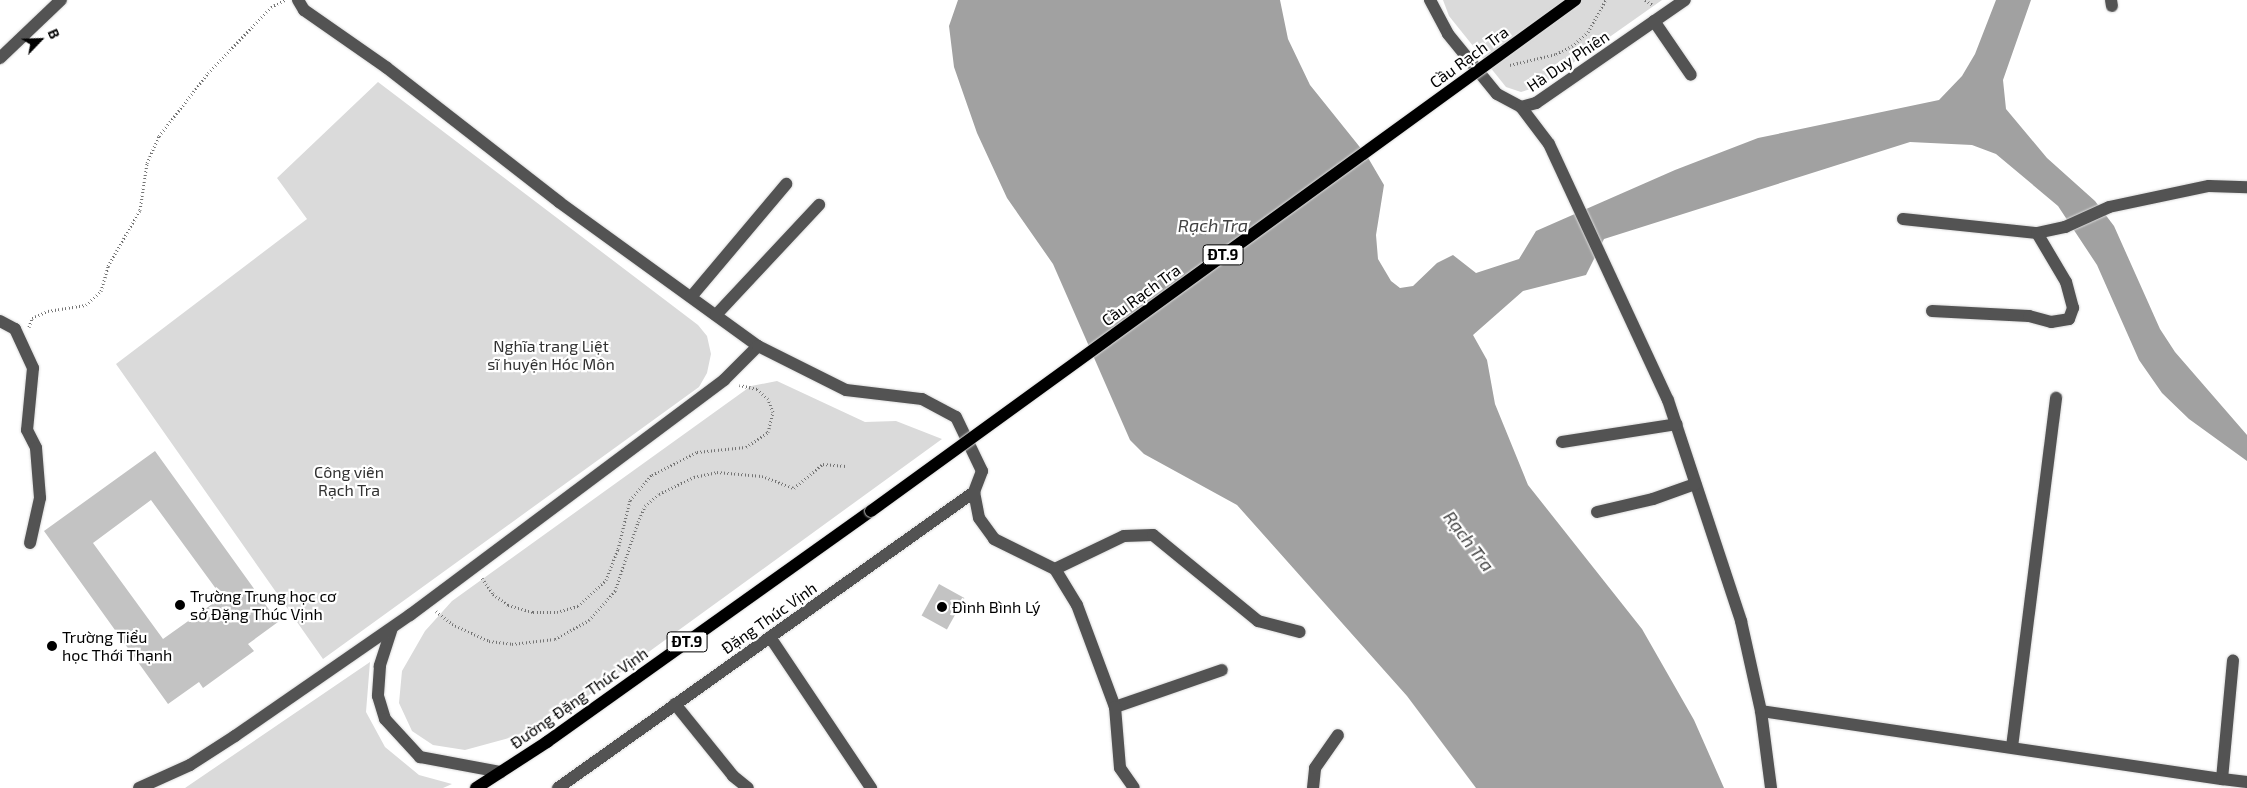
<!DOCTYPE html>
<html>
<head>
<meta charset="utf-8">
<style>
	body { margin:0 }
	#map { position:relative; width:2247px; height:788px; overflow:hidden; background:#fff; font-family:"Exo 2",sans-serif }
	div>[style] { position:absolute }
	.green>* { inset:0; background:#dadada }
	.water>* { inset:0; background:#a1a1a1 }
	.building>* { inset:0; background:#c3c3c3; transform-origin:0 0 }
	.path>* { height:3px; margin-top:-1.5px; transform-origin:0; background:repeating-linear-gradient(90deg,#757575 0 1px,transparent 0 3.5px) }
	.roads { filter:drop-shadow(0 0 1px #dbdbdb) drop-shadow(0 0 1px #dbdbdb) }
	.minor>* { height:12px; margin:-6px; padding:0 6px; transform-origin:6px; border-radius:6px; background:#535353 }
	.major>* { height:12px; margin:-6px; padding:0 6px; transform-origin:6px; border-radius:6px; background:#000 }
	.bridges { filter:drop-shadow(0 0 1px #dbdbdb) drop-shadow(0 0 1px #dbdbdb) }
	.major-bridge>* { height:12px; margin:-6px; padding:0 6px; transform-origin:6px; border-radius:6px; background:#000 }
	.dots>* { width:14px; height:14px; translate:-50% -50%; box-sizing:border-box; border:2px solid #fff; border-radius:50% }
	span { translate:-50% -50%; white-space:nowrap; text-align:center; line-height:1.15; -webkit-text-stroke:4.5px #fff; paint-order:stroke }
	.shield-label span { padding:1px 4px; background:#fff; border:1px solid; border-radius:4px; -webkit-text-stroke-width:0 }
	.shield-label { font-size:15px; color:#000; font-weight:700 }
	.street-label { font-size:16px; color:#000 }
	.park-label { font-size:16px; color:#313131 }
	.poi-label { font-size:16px; color:#000 }
	.left { translate:0 -50%; text-align:left }
	.water-label { font-size:18px; color:#424242; font-style:italic }
	.north { position:absolute; left:15px; top:15px; width:50px; height:50px; -webkit-text-stroke:4px #fff; paint-order:stroke; rotate:66deg; font-size:14px; font-weight:700; line-height:20px; text-align:center; color:#000 }
	.north::after { content:''; display:block; margin:auto; width:18px; height:22px; background:#000; clip-path:polygon(50% 0,100% 100%,50% 72%,0 100%) }
</style>
</head>
<body>
<div id="map">
	<div class="green">
		<div style="clip-path:polygon(1443px 0,1662px 0,1540px 86px,1521px 92px,1506px 87px,1449px 16px)"></div>
		<div style="clip-path:polygon(378px 82px,698px 325px,707px 336px,711px 354px,707px 373px,699px 387px,323px 659px,116px 364px,307px 219px,277px 178px)"></div>
		<div style="clip-path:polygon(777px 381px,865px 422px,896px 421px,942px 439px,559px 717px,516px 736px,465px 750px,433px 745px,412px 731px,399px 703px,402px 671px,425px 631px,452px 601px,751px 386px)"></div>
		<div style="clip-path:polygon(370px 662px,366px 712px,385px 747px,419px 775px,452px 784px,443px 788px,185px 788px)"></div>
	</div>
	<div class="water">
		<div style="clip-path:polygon(958px 0,1280px 0,1288px 39px,1310px 85px,1367px 156px,1384px 185px,1376px 235px,1378px 259px,1391px 281px,1400px 288px,1413px 286px,1437px 263px,1453px 255px,1476px 273px,1519px 259px,1536px 231px,1675px 170px,1758px 138px,1939px 100px,1962px 76px,1975px 54px,1996px 0,2031px 0,2003px 80px,2006px 109px,2047px 158px,2095px 201px,2114px 226px,2160px 329px,2175px 352px,2247px 435px,2247px 461px,2189px 419px,2162px 393px,2139px 360px,2097px 265px,2058px 206px,1996px 154px,1972px 145px,1910px 142px,1604px 239px,1586px 275px,1523px 291px,1473px 335px,1487px 360px,1495px 404px,1528px 485px,1642px 629px,1694px 720px,1724px 788px,1476px 788px,1407px 696px,1237px 505px,1144px 454px,1130px 440px,1053px 264px,1007px 198px,977px 133px,954px 67px,949px 26px)"></div>
	</div>
	<div class="building">
		<div style="clip-path:polygon(evenodd,155px 451px,278px 622px,248px 644px,254px 651px,203px 688px,199px 682px,168px 704px,44px 531px,155px 451px,151px 500px,222px 597px,163px 639px,93px 543px,151px 500px)"></div>
		<div style="left:939px;top:584px;width:29px;height:36px;rotate:29deg"></div>
	</div>
	<div class="path">
		<div style="left:1645px;top:0;width:9px;rotate:32deg"></div>
		<div style="left:1510px;top:65px;width:47px;rotate:-13.4deg"></div>
		<div style="left:1556px;top:54px;width:18px;rotate:-27deg"></div>
		<div style="left:1572px;top:46px;width:21px;rotate:-41deg"></div>
		<div style="left:1588px;top:32px;width:37px;rotate:-61deg"></div>
		<div style="left:29px;top:327px;width:9px;rotate:-72deg"></div>
		<div style="left:32px;top:318px;width:17px;rotate:-24deg"></div>
		<div style="left:48px;top:311px;width:38px;rotate:-9deg"></div>
		<div style="left:86px;top:305px;width:21px;rotate:-43deg"></div>
		<div style="left:101px;top:291px;width:26px;rotate:-74deg"></div>
		<div style="left:108px;top:266px;width:64px;rotate:-60.3deg"></div>
		<div style="left:140px;top:210px;width:48px;rotate:-81.5deg"></div>
		<div style="left:147px;top:163px;width:30px;rotate:-66deg"></div>
		<div style="left:159px;top:136px;width:80px;rotate:-52.1deg"></div>
		<div style="left:208px;top:73px;width:91px;rotate:-46.3deg"></div>
		<div style="left:271px;top:7px;width:16px;rotate:-27deg"></div>
		<div style="left:482px;top:578px;width:19px;rotate:55deg"></div>
		<div style="left:493px;top:594px;width:19px;rotate:36deg"></div>
		<div style="left:508px;top:605px;width:26px;rotate:16deg"></div>
		<div style="left:533px;top:612px;width:24px"></div>
		<div style="left:557px;top:612px;width:22px;rotate:-16deg"></div>
		<div style="left:578px;top:606px;width:38px;rotate:-43deg"></div>
		<div style="left:606px;top:580px;width:33px;rotate:-69deg"></div>
		<div style="left:618px;top:549px;width:50px;rotate:-76.2deg"></div>
		<div style="left:630px;top:500px;width:33px;rotate:-49deg"></div>
		<div style="left:652px;top:475px;width:51px;rotate:-27.1deg"></div>
		<div style="left:697px;top:452px;width:49px;rotate:-5.8deg"></div>
		<div style="left:746px;top:447px;width:27px;rotate:-34deg"></div>
		<div style="left:768px;top:432px;width:21px;rotate:-76deg"></div>
		<div style="left:773px;top:412px;width:14px;rotate:-111deg"></div>
		<div style="left:768px;top:399px;width:15px;rotate:-138deg"></div>
		<div style="left:757px;top:389px;width:18px;rotate:-167deg"></div>
		<div style="left:436px;top:611px;width:21px;rotate:39deg"></div>
		<div style="left:452px;top:624px;width:41px;rotate:24.7deg"></div>
		<div style="left:489px;top:641px;width:23px;rotate:7deg"></div>
		<div style="left:512px;top:644px;width:43px;rotate:-6.6deg"></div>
		<div style="left:555px;top:639px;width:39px;rotate:-29deg"></div>
		<div style="left:589px;top:620px;width:39px;rotate:-48deg"></div>
		<div style="left:615px;top:591px;width:73px;rotate:-71.6deg"></div>
		<div style="left:638px;top:522px;width:17px;rotate:-66deg"></div>
		<div style="left:645px;top:506px;width:18px;rotate:-41deg"></div>
		<div style="left:659px;top:494px;width:39px;rotate:-26deg"></div>
		<div style="left:694px;top:477px;width:24px;rotate:-12deg"></div>
		<div style="left:717px;top:472px;width:45px;rotate:5.1deg"></div>
		<div style="left:762px;top:476px;width:34px;rotate:21deg"></div>
		<div style="left:794px;top:488px;width:38px;rotate:-40deg"></div>
		<div style="left:823px;top:464px;width:23px;rotate:5deg"></div>
	</div>
	<div class="roads">
		<div class="minor">
			<div style="left:298px;top:0;width:12px;rotate:59deg"></div>
			<div style="left:304px;top:10px;width:101px;rotate:34.9deg"></div>
			<div style="left:387px;top:68px;width:218px;rotate:37.9deg"></div>
			<div style="left:559px;top:202px;width:246px;rotate:35.9deg"></div>
			<div style="left:1430px;top:0;width:38px;rotate:62deg"></div>
			<div style="left:1448px;top:34px;width:77px;rotate:50.8deg"></div>
			<div style="left:1497px;top:94px;width:27px;rotate:28deg"></div>
			<div style="left:1521px;top:107px;width:16px;rotate:-15deg"></div>
			<div style="left:1536px;top:103px;width:181px;rotate:-34.7deg"></div>
			<div style="left:2111px;top:0;width:6px;rotate:81deg"></div>
			<div style="left:1654px;top:21px;width:65px;rotate:55.6deg"></div>
			<div style="left:0;top:58px;width:84px;rotate:-43.6deg"></div>
			<div style="left:1521px;top:107px;width:46px;rotate:52.9deg"></div>
			<div style="left:1549px;top:144px;width:282px;rotate:65.1deg"></div>
			<div style="left:1668px;top:400px;width:233px;rotate:71.7deg"></div>
			<div style="left:1741px;top:621px;width:92px;rotate:77.5deg"></div>
			<div style="left:1761px;top:711px;width:78px;rotate:82.6deg"></div>
			<div style="left:1903px;top:219px;width:135px;rotate:6deg"></div>
			<div style="left:2037px;top:233px;width:29px;rotate:-12deg"></div>
			<div style="left:2065px;top:227px;width:48px;rotate:-24.4deg"></div>
			<div style="left:2109px;top:207px;width:102px;rotate:-11.9deg"></div>
			<div style="left:2209px;top:186px;width:38px;rotate:2deg"></div>
			<div style="left:691px;top:297px;width:148px;rotate:-49.9deg"></div>
			<div style="left:1932px;top:311px;width:97px;rotate:3deg"></div>
			<div style="left:2029px;top:316px;width:23px;rotate:15deg"></div>
			<div style="left:2051px;top:322px;width:18px;rotate:-9deg"></div>
			<div style="left:2069px;top:319px;width:12px;rotate:-70deg"></div>
			<div style="left:2073px;top:308px;width:27px;rotate:-105deg"></div>
			<div style="left:2066px;top:282px;width:57px;rotate:-120.6deg"></div>
			<div style="left:716px;top:315px;width:151px;rotate:-46.9deg"></div>
			<div style="left:0;top:321px;width:17px;rotate:28deg"></div>
			<div style="left:15px;top:329px;width:43px;rotate:65.2deg"></div>
			<div style="left:33px;top:368px;width:62px;rotate:95.5deg"></div>
			<div style="left:27px;top:430px;width:20px;rotate:63deg"></div>
			<div style="left:36px;top:448px;width:50px;rotate:85.4deg"></div>
			<div style="left:40px;top:498px;width:46px;rotate:102.5deg"></div>
			<div style="left:1562px;top:442px;width:116px;rotate:-8.9deg"></div>
			<div style="left:1597px;top:512px;width:57px;rotate:-13.1deg"></div>
			<div style="left:1653px;top:499px;width:45px;rotate:-19.7deg"></div>
			<div style="left:1055px;top:569px;width:76px;rotate:-25.6deg"></div>
			<div style="left:1124px;top:536px;width:29px;rotate:-2deg"></div>
			<div style="left:1153px;top:535px;width:136px;rotate:39.3deg"></div>
			<div style="left:1258px;top:621px;width:43px;rotate:14.7deg"></div>
			<div style="left:392px;top:628px;width:40px;rotate:108deg"></div>
			<div style="left:380px;top:666px;width:30px;rotate:94deg"></div>
			<div style="left:378px;top:696px;width:24px;rotate:73deg"></div>
			<div style="left:385px;top:719px;width:52px;rotate:47.4deg"></div>
			<div style="left:420px;top:757px;width:82px;rotate:10.5deg"></div>
			<div style="left:770px;top:637px;width:182px;rotate:56.2deg"></div>
			<div style="left:675px;top:704px;width:92px;rotate:51.1deg"></div>
			<div style="left:733px;top:776px;width:19px;rotate:39deg"></div>
			<div style="left:1115px;top:707px;width:113px;rotate:-19.1deg"></div>
			<div style="left:1761px;top:711px;width:466px;rotate:8.4deg"></div>
			<div style="left:2222px;top:779px;width:119px;rotate:-84.7deg"></div>
			<div style="left:2012px;top:747px;width:352px;rotate:-82.8deg"></div>
			<div style="left:2222px;top:779px;width:25px;rotate:7deg"></div>
			<div style="left:139px;top:788px;width:56px;rotate:-24.3deg"></div>
			<div style="left:190px;top:765px;width:54px;rotate:-32.8deg"></div>
			<div style="left:235px;top:736px;width:213px;rotate:-34.7deg"></div>
			<div style="left:410px;top:615px;width:392px;rotate:-36.8deg"></div>
			<div style="left:724px;top:380px;width:48px;rotate:-45deg"></div>
			<div style="left:758px;top:346px;width:98px;rotate:26.6deg"></div>
			<div style="left:846px;top:390px;width:77px;rotate:6.8deg"></div>
			<div style="left:922px;top:399px;width:38px;rotate:28deg"></div>
			<div style="left:956px;top:417px;width:60px;rotate:64.3deg"></div>
			<div style="left:982px;top:471px;width:22px;rotate:111deg"></div>
			<div style="left:974px;top:492px;width:26px;rotate:79deg"></div>
			<div style="left:979px;top:518px;width:26px;rotate:54deg"></div>
			<div style="left:994px;top:539px;width:68px;rotate:26.2deg"></div>
			<div style="left:1055px;top:569px;width:42px;rotate:58.6deg"></div>
			<div style="left:1077px;top:605px;width:109px;rotate:69.6deg"></div>
			<div style="left:1115px;top:707px;width:61px;rotate:85.3deg"></div>
			<div style="left:1120px;top:768px;width:24px;rotate:55deg"></div>
			<div style="left:558px;top:788px;width:511px;rotate:-35.43deg"></div>
			<div style="left:1313px;top:788px;width:20px;rotate:-84deg"></div>
			<div style="left:1315px;top:768px;width:40px;rotate:-55.1deg"></div>
		</div>
		<div class="major">
			<div style="left:476px;top:788px;width:85px;rotate:-32.9deg"></div>
			<div style="left:547px;top:742px;width:398px;rotate:-35.5deg"></div>
		</div>
	</div>
	<div class="bridges">
		<div class="major-bridge">
			<div style="left:871px;top:511px;width:870px;rotate:-35.97deg"></div>
		</div>
	</div>
	<div class="dots">
		<div style="left:180px;top:605px;background:#000"></div>
		<div style="left:942px;top:607px;background:#000"></div>
		<div style="left:52px;top:646px;background:#000"></div>
	</div>
	<div class="shield-label">
		<span style="left:1223px;top:255px">ĐT.9</span>
		<span style="left:687px;top:642px">ĐT.9</span>
	</div>
	<div class="street-label">
		<span style="left:1469px;top:57px;rotate:-36deg">Cầu Rạch Tra</span>
		<span style="left:1568px;top:61px;rotate:-34deg">Hà Duy Phiên</span>
		<span style="left:1141px;top:295px;rotate:-36deg">Cầu Rạch Tra</span>
		<span style="left:769px;top:618px;rotate:-35deg">Đặng Thúc Vịnh</span>
		<span style="left:579px;top:698px;rotate:-35deg">Đường Đặng Thúc Vịnh</span>
	</div>
	<div class="park-label">
		<span style="left:551px;top:355px">Nghĩa trang Liệt<br>sĩ huyện Hóc Môn</span>
		<span style="left:349px;top:481px">Công viên<br>Rạch Tra</span>
	</div>
	<div class="poi-label">
		<span class="left" style="left:190px;top:605px">Trường Trung học cơ<br>sở Đặng Thúc Vịnh</span>
		<span class="left" style="left:952px;top:607px">Đình Bình Lý</span>
		<span class="left" style="left:62px;top:646px">Trường Tiểu<br>học Thới Thạnh</span>
	</div>
	<div class="water-label">
		<span style="left:1213px;top:225px">Rạch Tra</span>
		<span style="left:1469px;top:541px;rotate:53deg">Rạch Tra</span>
	</div>
	<div class="north">B</div>
</div>
</body>
</html>
